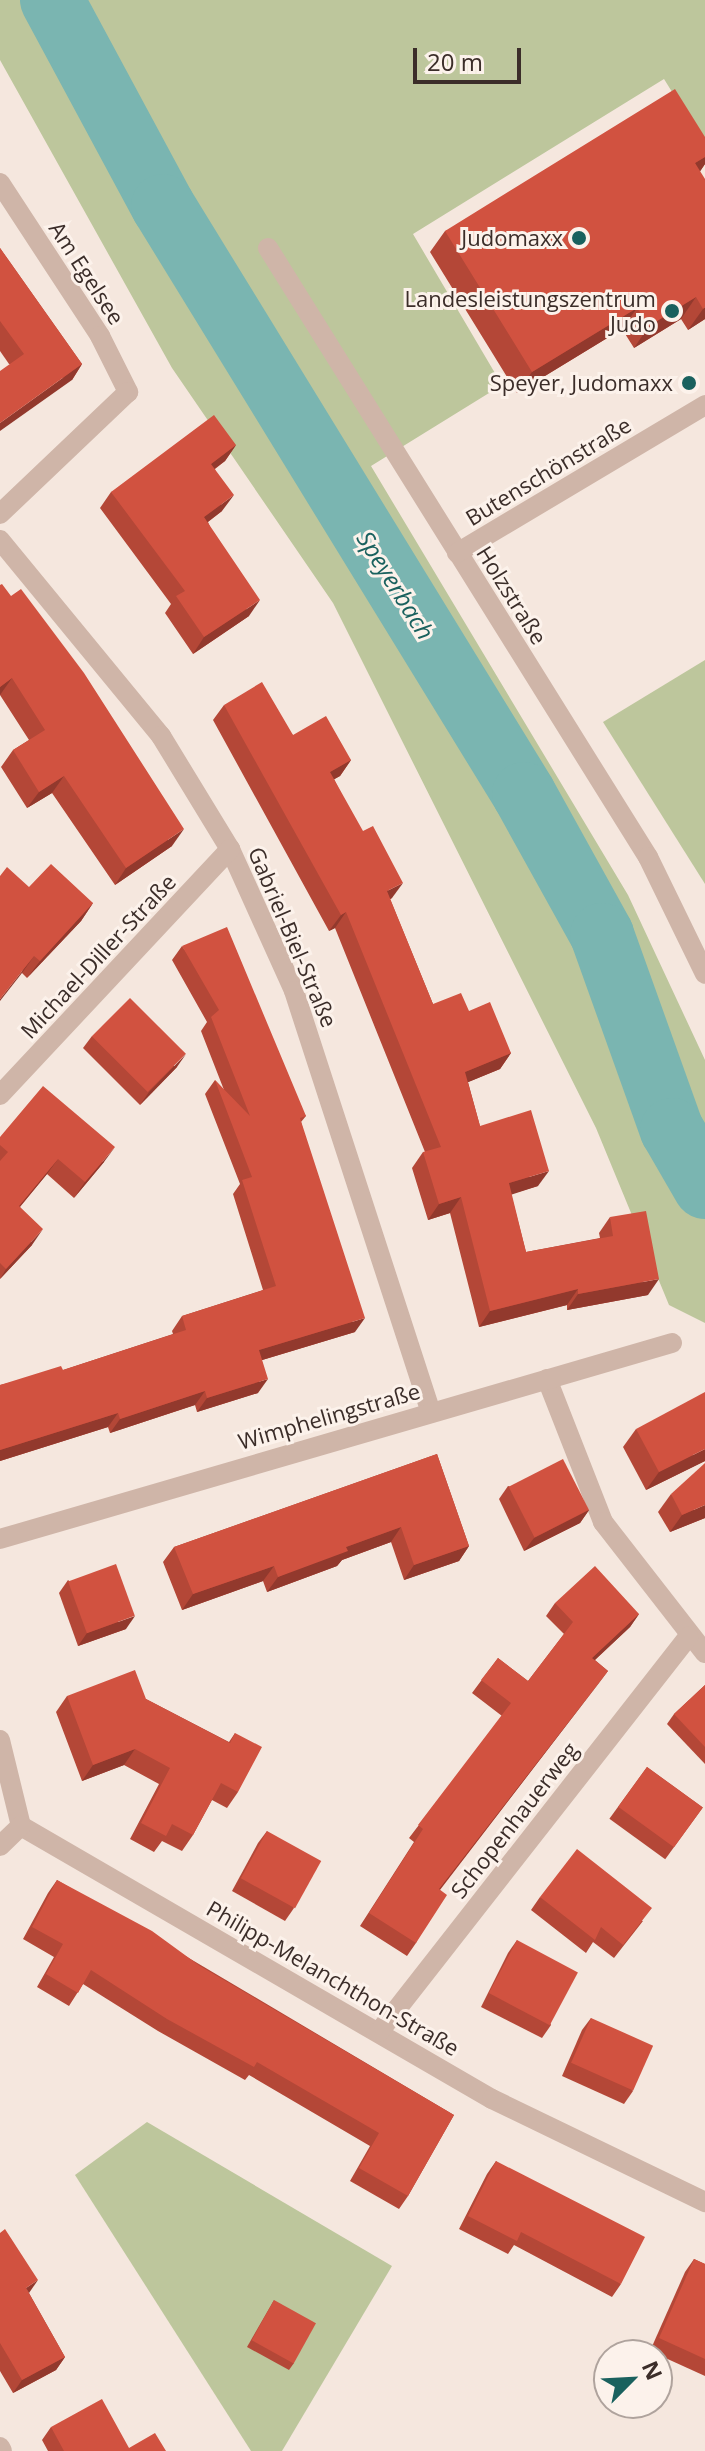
<!DOCTYPE html>
<html>
<head>
<meta charset="utf-8">
<style>
	body { margin:0 }
	#map { position:relative; width:705px; height:2451px; overflow:hidden; background:#f5e7de; font-family:"Open Sans",sans-serif }
	div>[style] { position:absolute }
	.green>* { inset:0; background:#bdc69c }
	.river>* { height:64px; margin:-32px; padding:0 32px; transform-origin:32px; border-radius:32px; background:#7ab5b1 }
	.minor>* { height:20px; margin:-10px; padding:0 10px; transform-origin:10px; border-radius:10px; background:#cfb5a8 }
	.wall>* { inset:0; background:#b44737; transform-origin:0 0 }
	.shaded-wall>* { inset:0; background:#92392d }
	.building>* { inset:0; background:#d15240; transform-origin:0 0 }
	.dots>* { width:22px; height:22px; translate:-50% -50%; box-sizing:border-box; border:4px solid #fcf2eb; border-radius:50% }
	span { translate:-50% -50%; white-space:nowrap; text-align:center; line-height:1.15; -webkit-text-stroke:6px #fcf2eb; paint-order:stroke }
	.poi-label { font-size:22px; color:#3b2d29 }
	.right { translate:-100% -50%; text-align:right }
	.street-label { font-size:22px; color:#3b2d29 }
	.water-label { font-size:24px; color:#1a615e; font-style:italic }
	.north { position:absolute; left:593px; top:2339px; width:80px; height:80px; box-sizing:border-box; background:#fcf2eb; border:2px solid #afa39d; border-radius:50%; rotate:66deg; font-size:22px; font-weight:700; line-height:32px; text-align:center; color:#3b2d29 }
	.north::after { content:''; display:block; margin:auto; width:28px; height:36px; background:#1a615e; clip-path:polygon(50% 0,100% 100%,50% 72%,0 100%) }
	.scale { position:absolute; left:413px; top:48px; width:108px; height:36px; box-sizing:border-box; border:4px solid #3b2d29; border-top:0; padding-left:10px; font-size:24px; line-height:28px; white-space:nowrap; color:#3b2d29; -webkit-text-stroke:6px #fcf2eb; paint-order:stroke }
</style>
</head>
<body>
<div id="map">
	<div class="green">
		<div style="clip-path:polygon(0 0,705px 0,705px 145px,664px 79px,413px 234px,502px 385px,371px 466px,628px 895px,705px 1060px,705px 1323px,669px 1305px,596px 1128px,333px 603px,172px 368px,0 60px)"></div>
		<div style="clip-path:polygon(705px 660px,705px 884px,603px 722px)"></div>
		<div style="clip-path:polygon(147px 2122px,392px 2266px,282px 2451px,251px 2451px,75px 2175px)"></div>
	</div>
	<div class="river">
		<div style="left:52px;top:0;width:234px;rotate:61.7deg"></div>
		<div style="left:163px;top:206px;width:690px;rotate:58.45deg"></div>
		<div style="left:524px;top:794px;width:161px;rotate:61deg"></div>
		<div style="left:602px;top:935px;width:207px;rotate:70.3deg"></div>
		<div style="left:672px;top:1130px;width:66px;rotate:59.9deg"></div>
	</div>
	<div class="minor">
		<div style="left:0;top:183px;width:183px;rotate:56.8deg"></div>
		<div style="left:100px;top:336px;width:63px;rotate:63.4deg"></div>
		<div style="left:128px;top:392px;width:177px;rotate:136.4deg"></div>
		<div style="left:268px;top:248px;width:718px;rotate:58.04deg"></div>
		<div style="left:648px;top:857px;width:130px;rotate:64deg"></div>
		<div style="left:0;top:540px;width:254px;rotate:50.6deg"></div>
		<div style="left:161px;top:736px;width:132px;rotate:58.6deg"></div>
		<div style="left:230px;top:849px;width:156px;rotate:65.7deg"></div>
		<div style="left:294px;top:991px;width:443px;rotate:72deg"></div>
		<div style="left:457px;top:553px;width:289px;rotate:-30.8deg"></div>
		<div style="left:0;top:1095px;width:337px;rotate:-46.9deg"></div>
		<div style="left:547px;top:1379px;width:154px;rotate:68.6deg"></div>
		<div style="left:603px;top:1522px;width:166px;rotate:52.1deg"></div>
		<div style="left:0;top:1539px;width:700px;rotate:-16.26deg"></div>
		<div style="left:0;top:1740px;width:89px;rotate:76.3deg"></div>
		<div style="left:21px;top:1826px;width:544px;rotate:30.1deg"></div>
		<div style="left:492px;top:2099px;width:237px;rotate:25.8deg"></div>
		<div style="left:0;top:1846px;width:29px;rotate:-44deg"></div>
		<div style="left:379px;top:2032px;width:502px;rotate:-51.96deg"></div>
		<div style="left:0;top:2447px;width:4px;rotate:63deg"></div>
	</div>
	<div class="wall">
		<div style="clip-path:polygon(705px 137px,705px 164px,700px 171px,705px 319px,688px 330px,681px 319px,634px 348px,622px 329px,517px 393px,430px 252px,445px 231px)"></div>
		<div style="clip-path:polygon(0 248px,82px 364px,72px 380px,9px 364px,0 351px)"></div>
		<div style="clip-path:polygon(236px 445px,225px 461px,215px 469px,222px 511px,208px 522px,249px 616px,193px 654px,165px 613px,171px 604px,100px 508px,111px 492px)"></div>
		<div style="clip-path:polygon(0 585px,172px 846px,115px 885px,52px 793px,27px 808px,1px 767px,13px 750px,29px 740px,0 695px)"></div>
		<div style="clip-path:polygon(224px 705px,351px 760px,340px 776px,334px 779px,392px 898px,390px 899px,433px 1004px,469px 1011px,511px 1053px,500px 1069px,468px 1082px,480px 1126px,538px 1186px,511px 1194px,526px 1252px,600px 1238px,599px 1233px,610px 1217px,648px 1295px,567px 1310px,567px 1305px,479px 1327px,450px 1213px,428px 1220px,412px 1168px,423px 1152px,425px 1152px,335px 928px,329px 931px,213px 720px)"></div>
		<div style="clip-path:polygon(29px 887px,93px 903px,81px 921px,27px 978px,22px 973px)"></div>
		<div style="clip-path:polygon(182px 946px,306px 1116px,301px 1122px,355px 1332px,262px 1360px,258px 1393px,197px 1412px,195px 1405px,110px 1433px,108px 1427px,0 1461px,0 1385px,63px 1370px,173px 1334px,172px 1331px,182px 1316px,263px 1290px,233px 1194px,240px 1184px,205px 1094px,215px 1080px,224px 1090px,201px 1031px,207px 1022px,172px 960px)"></div>
		<div style="clip-path:polygon(92px 1036px,177px 1067px,140px 1105px,83px 1048px)"></div>
		<div style="clip-path:polygon(0 1137px,104px 1162px,74px 1198px,47px 1174px,20px 1207px,32px 1245px,0 1279px)"></div>
		<div style="clip-path:polygon(636px 1429px,705px 1461px,646px 1490px,623px 1447px)"></div>
		<div style="clip-path:polygon(437px 1454px,469px 1546px,459px 1561px,404px 1580px,391px 1542px,342px 1560px,337px 1566px,267px 1592px,263px 1581px,182px 1610px,163px 1562px,174px 1547px)"></div>
		<div style="clip-path:polygon(508px 1486px,589px 1510px,580px 1523px,524px 1551px,499px 1499px)"></div>
		<div style="clip-path:polygon(671px 1494px,705px 1518px,670px 1532px,658px 1512px)"></div>
		<div style="clip-path:polygon(68px 1580px,126px 1629px,78px 1646px,59px 1593px)"></div>
		<div style="clip-path:polygon(555px 1603px,639px 1614px,630px 1627px,595px 1660px,608px 1671px,440px 1890px,416px 1943px,407px 1956px,360px 1926px,414px 1842px,409px 1838px,502px 1716px,472px 1693px,498px 1658px,528px 1681px,564px 1634px,546px 1616px)"></div>
		<div style="clip-path:polygon(705px 1685px,705px 1764px,667px 1724px,674px 1714px)"></div>
		<div style="clip-path:polygon(67px 1696px,146px 1699px,229px 1742px,235px 1733px,238px 1792px,227px 1808px,212px 1800px,193px 1835px,182px 1851px,162px 1841px,154px 1852px,130px 1839px,159px 1784px,124px 1765px,82px 1781px,56px 1712px)"></div>
		<div style="left:647px;top:1767px;width:69px;height:64px;rotate:36deg"></div>
		<div style="clip-path:polygon(267px 1831px,294px 1908px,285px 1921px,232px 1891px,258px 1843px)"></div>
		<div style="clip-path:polygon(57px 1880px,454px 2115px,408px 2196px,399px 2209px,350px 2181px,370px 2146px,249px 2075px,245px 2080px,158px 2031px,83px 1984px,69px 2006px,37px 1987px,54px 1957px,23px 1939px,48px 1893px)"></div>
		<div style="clip-path:polygon(540px 1897px,643px 1921px,614px 1958px,593px 1942px,586px 1953px,531px 1910px)"></div>
		<div style="clip-path:polygon(517px 1940px,551px 2025px,542px 2038px,481px 2007px,508px 1953px)"></div>
		<div style="clip-path:polygon(591px 2018px,633px 2091px,624px 2104px,562px 2076px,582px 2030px)"></div>
		<div style="clip-path:polygon(496px 2161px,621px 2284px,612px 2297px,514px 2245px,508px 2254px,459px 2229px,487px 2174px)"></div>
		<div style="clip-path:polygon(0 2233px,29px 2293px,65px 2357px,56px 2370px,13px 2393px,0 2371px)"></div>
		<div style="clip-path:polygon(694px 2259px,705px 2264px,705px 2376px,650px 2351px,685px 2272px)"></div>
		<div style="clip-path:polygon(274px 2300px,294px 2363px,289px 2370px,247px 2347px)"></div>
		<div style="clip-path:polygon(51px 2427px,129px 2448px,166px 2451px,48px 2451px,42px 2440px)"></div>
	</div>
	<div class="shaded-wall">
		<div style="clip-path:polygon(705px 157px,705px 164px,699px 173px,695px 163px)"></div>
		<div style="clip-path:polygon(696px 297px,681px 319px,634px 348px,649px 326px)"></div>
		<div style="clip-path:polygon(705px 307px,705px 319px,688px 330px,703px 309px)"></div>
		<div style="clip-path:polygon(637px 308px,622px 329px,517px 393px,532px 372px)"></div>
		<div style="clip-path:polygon(82px 364px,72px 380px,0 431px,0 423px)"></div>
		<div style="clip-path:polygon(236px 445px,225px 461px,199px 480px,211px 464px)"></div>
		<div style="clip-path:polygon(234px 495px,222px 511px,193px 533px,204px 517px)"></div>
		<div style="clip-path:polygon(260px 600px,249px 616px,193px 654px,204px 637px)"></div>
		<div style="clip-path:polygon(12px 678px,0 695px,0 687px)"></div>
		<div style="clip-path:polygon(351px 760px,340px 776px,319px 788px,330px 772px)"></div>
		<div style="clip-path:polygon(64px 776px,52px 793px,27px 808px,39px 792px)"></div>
		<div style="clip-path:polygon(184px 829px,172px 846px,115px 885px,126px 868px)"></div>
		<div style="clip-path:polygon(403px 883px,392px 898px,376px 907px,387px 891px)"></div>
		<div style="clip-path:polygon(93px 903px,81px 921px,27px 978px,40px 961px)"></div>
		<div style="clip-path:polygon(346px 912px,335px 928px,329px 931px,341px 915px)"></div>
		<div style="clip-path:polygon(34px 956px,22px 973px,0 1001px,0 999px)"></div>
		<div style="clip-path:polygon(511px 1053px,500px 1069px,454px 1088px,465px 1072px)"></div>
		<div style="clip-path:polygon(186px 1054px,177px 1067px,140px 1105px,149px 1092px)"></div>
		<div style="clip-path:polygon(115px 1147px,104px 1162px,74px 1198px,85px 1182px)"></div>
		<div style="clip-path:polygon(58px 1159px,47px 1174px,8px 1221px,19px 1206px)"></div>
		<div style="clip-path:polygon(549px 1171px,538px 1186px,498px 1199px,509px 1183px)"></div>
		<div style="clip-path:polygon(461px 1197px,450px 1213px,428px 1220px,439px 1204px)"></div>
		<div style="clip-path:polygon(43px 1229px,32px 1245px,0 1279px,6px 1269px)"></div>
		<div style="clip-path:polygon(659px 1279px,648px 1295px,567px 1310px,578px 1294px)"></div>
		<div style="clip-path:polygon(578px 1289px,567px 1305px,479px 1327px,490px 1311px)"></div>
		<div style="clip-path:polygon(365px 1318px,355px 1332px,249px 1364px,259px 1350px)"></div>
		<div style="clip-path:polygon(268px 1379px,258px 1393px,197px 1412px,207px 1398px)"></div>
		<div style="clip-path:polygon(205px 1391px,195px 1405px,110px 1433px,120px 1419px)"></div>
		<div style="clip-path:polygon(118px 1413px,108px 1427px,0 1461px,0 1450px)"></div>
		<div style="clip-path:polygon(705px 1449px,705px 1461px,646px 1490px,659px 1472px)"></div>
		<div style="clip-path:polygon(705px 1505px,705px 1518px,670px 1532px,682px 1515px)"></div>
		<div style="clip-path:polygon(589px 1510px,580px 1523px,524px 1551px,534px 1538px)"></div>
		<div style="clip-path:polygon(401px 1527px,391px 1542px,342px 1560px,337px 1566px,267px 1592px,278px 1577px,346px 1547px)"></div>
		<div style="clip-path:polygon(469px 1546px,459px 1561px,404px 1580px,414px 1565px)"></div>
		<div style="clip-path:polygon(274px 1566px,263px 1581px,182px 1610px,193px 1594px)"></div>
		<div style="clip-path:polygon(639px 1614px,630px 1627px,583px 1671px,592px 1658px)"></div>
		<div style="clip-path:polygon(135px 1616px,126px 1629px,78px 1646px,87px 1633px)"></div>
		<div style="clip-path:polygon(608px 1671px,599px 1683px,430px 1902px,439px 1889px)"></div>
		<div style="clip-path:polygon(135px 1749px,124px 1765px,82px 1781px,93px 1765px)"></div>
		<div style="clip-path:polygon(38px 2280px,29px 2293px,26px 2288px)"></div>
		<div style="clip-path:polygon(65px 2357px,56px 2370px,13px 2393px,22px 2380px)"></div>
	</div>
	<div class="building">
		<div style="clip-path:polygon(675px 89px,705px 137px,705px 157px,695px 163px,705px 179px,705px 307px,703px 309px,696px 297px,649px 326px,637px 308px,532px 372px,445px 231px)"></div>
		<div style="clip-path:polygon(0 248px,82px 364px,0 423px,0 371px,24px 354px,0 321px)"></div>
		<div style="clip-path:polygon(214px 415px,236px 445px,211px 464px,234px 495px,204px 517px,260px 600px,204px 637px,176px 596px,185px 591px,111px 492px)"></div>
		<div style="clip-path:polygon(2px 584px,11px 596px,21px 589px,84px 673px,184px 829px,126px 868px,64px 776px,39px 792px,13px 750px,45px 730px,12px 678px,0 687px,0 585px)"></div>
		<div style="clip-path:polygon(262px 682px,293px 735px,326px 716px,351px 760px,330px 772px,363px 831px,373px 826px,403px 883px,387px 891px,433px 1004px,461px 993px,469px 1011px,490px 1002px,511px 1053px,465px 1072px,480px 1126px,531px 1110px,549px 1171px,509px 1183px,526px 1252px,613px 1236px,610px 1217px,646px 1211px,659px 1279px,578px 1294px,578px 1289px,490px 1311px,461px 1197px,439px 1204px,423px 1152px,441px 1147px,346px 912px,341px 915px,224px 705px)"></div>
		<div style="clip-path:polygon(51px 864px,93px 903px,40px 961px,34px 956px,0 999px,0 876px,7px 867px,29px 887px)"></div>
		<div style="clip-path:polygon(227px 927px,306px 1116px,300px 1118px,365px 1318px,259px 1350px,268px 1379px,207px 1398px,205px 1391px,120px 1419px,118px 1413px,0 1450px,0 1385px,61px 1366px,63px 1370px,186px 1330px,182px 1316px,276px 1286px,242px 1180px,252px 1177px,215px 1080px,250px 1116px,211px 1017px,219px 1010px,182px 946px)"></div>
		<div style="left:130px;top:998px;width:79px;height:54px;rotate:45deg"></div>
		<div style="clip-path:polygon(43px 1086px,115px 1147px,85px 1182px,58px 1159px,19px 1206px,43px 1229px,6px 1269px,0 1263px,0 1161px,8px 1152px,0 1145px,0 1137px)"></div>
		<div style="clip-path:polygon(705px 1392px,705px 1449px,659px 1472px,636px 1429px)"></div>
		<div style="clip-path:polygon(437px 1454px,469px 1546px,414px 1565px,401px 1527px,346px 1547px,348px 1551px,278px 1577px,274px 1566px,193px 1594px,174px 1547px)"></div>
		<div style="left:563px;top:1459px;width:57px;height:61px;rotate:63deg"></div>
		<div style="clip-path:polygon(705px 1463px,705px 1505px,682px 1515px,671px 1494px)"></div>
		<div style="left:116px;top:1564px;width:55px;height:51px;rotate:70deg"></div>
		<div style="clip-path:polygon(595px 1566px,639px 1614px,592px 1658px,608px 1671px,439px 1889px,447px 1895px,416px 1943px,369px 1913px,423px 1829px,418px 1825px,511px 1703px,481px 1680px,498px 1658px,528px 1681px,573px 1622px,555px 1603px)"></div>
		<div style="clip-path:polygon(135px 1670px,146px 1699px,230px 1743px,235px 1733px,262px 1747px,238px 1792px,221px 1783px,193px 1835px,172px 1824px,166px 1836px,141px 1823px,170px 1768px,135px 1749px,93px 1765px,67px 1696px)"></div>
		<div style="clip-path:polygon(705px 1685px,705px 1747px,674px 1714px)"></div>
		<div style="left:647px;top:1767px;width:69px;height:49px;rotate:36deg"></div>
		<div style="left:267px;top:1831px;width:62px;height:54px;rotate:29deg"></div>
		<div style="clip-path:polygon(577px 1849px,652px 1908px,623px 1945px,601px 1927px,595px 1940px,540px 1897px)"></div>
		<div style="clip-path:polygon(57px 1880px,152px 1931px,200px 1966px,454px 2115px,408px 2196px,359px 2168px,379px 2133px,257px 2062px,254px 2067px,167px 2019px,91px 1970px,78px 1993px,46px 1974px,63px 1944px,32px 1927px)"></div>
		<div style="left:517px;top:1940px;width:69px;height:60px;rotate:28deg"></div>
		<div style="left:591px;top:2018px;width:68px;height:49px;rotate:24deg"></div>
		<div style="clip-path:polygon(496px 2161px,645px 2237px,621px 2284px,521px 2232px,517px 2241px,468px 2216px)"></div>
		<div style="clip-path:polygon(5px 2229px,38px 2280px,26px 2288px,65px 2357px,22px 2380px,0 2343px,0 2233px)"></div>
		<div style="clip-path:polygon(694px 2259px,705px 2264px,705px 2359px,659px 2338px)"></div>
		<div style="left:274px;top:2300px;width:48px;height:46px;rotate:29deg"></div>
		<div style="clip-path:polygon(102px 2399px,129px 2448px,155px 2433px,166px 2451px,64px 2451px,51px 2427px)"></div>
	</div>
	<div class="dots">
		<div style="left:579px;top:238px;background:#1a615e"></div>
		<div style="left:672px;top:311px;background:#1a615e"></div>
		<div style="left:689px;top:383px;background:#1a615e"></div>
	</div>
	<div class="poi-label">
		<span class="right" style="left:563px;top:238px">Judomaxx</span>
		<span class="right" style="left:656px;top:311px">Landesleistungszentrum<br>Judo</span>
		<span class="right" style="left:673px;top:383px">Speyer, Judomaxx</span>
	</div>
	<div class="street-label">
		<span style="left:87px;top:273px;rotate:57deg">Am Egelsee</span>
		<span style="left:548px;top:471px;rotate:-31deg">Butenschönstraße</span>
		<span style="left:512px;top:595px;rotate:58deg">Holzstraße</span>
		<span style="left:293px;top:937px;rotate:67deg">Gabriel-Biel-Straße</span>
		<span style="left:98px;top:956px;rotate:-47deg">Michael-Diller-Straße</span>
		<span style="left:329px;top:1416px;rotate:-16deg">Wimphelingstraße</span>
		<span style="left:514px;top:1820px;rotate:-52deg">Schopenhauerweg</span>
		<span style="left:333px;top:1978px;rotate:30deg">Philipp-Melanchthon-Straße</span>
	</div>
	<div class="water-label">
		<span style="left:396px;top:585px;rotate:58deg">Speyerbach</span>
	</div>
	<div class="north">N</div>
	<div class="scale">20 m</div>
</div>
</body>
</html>
